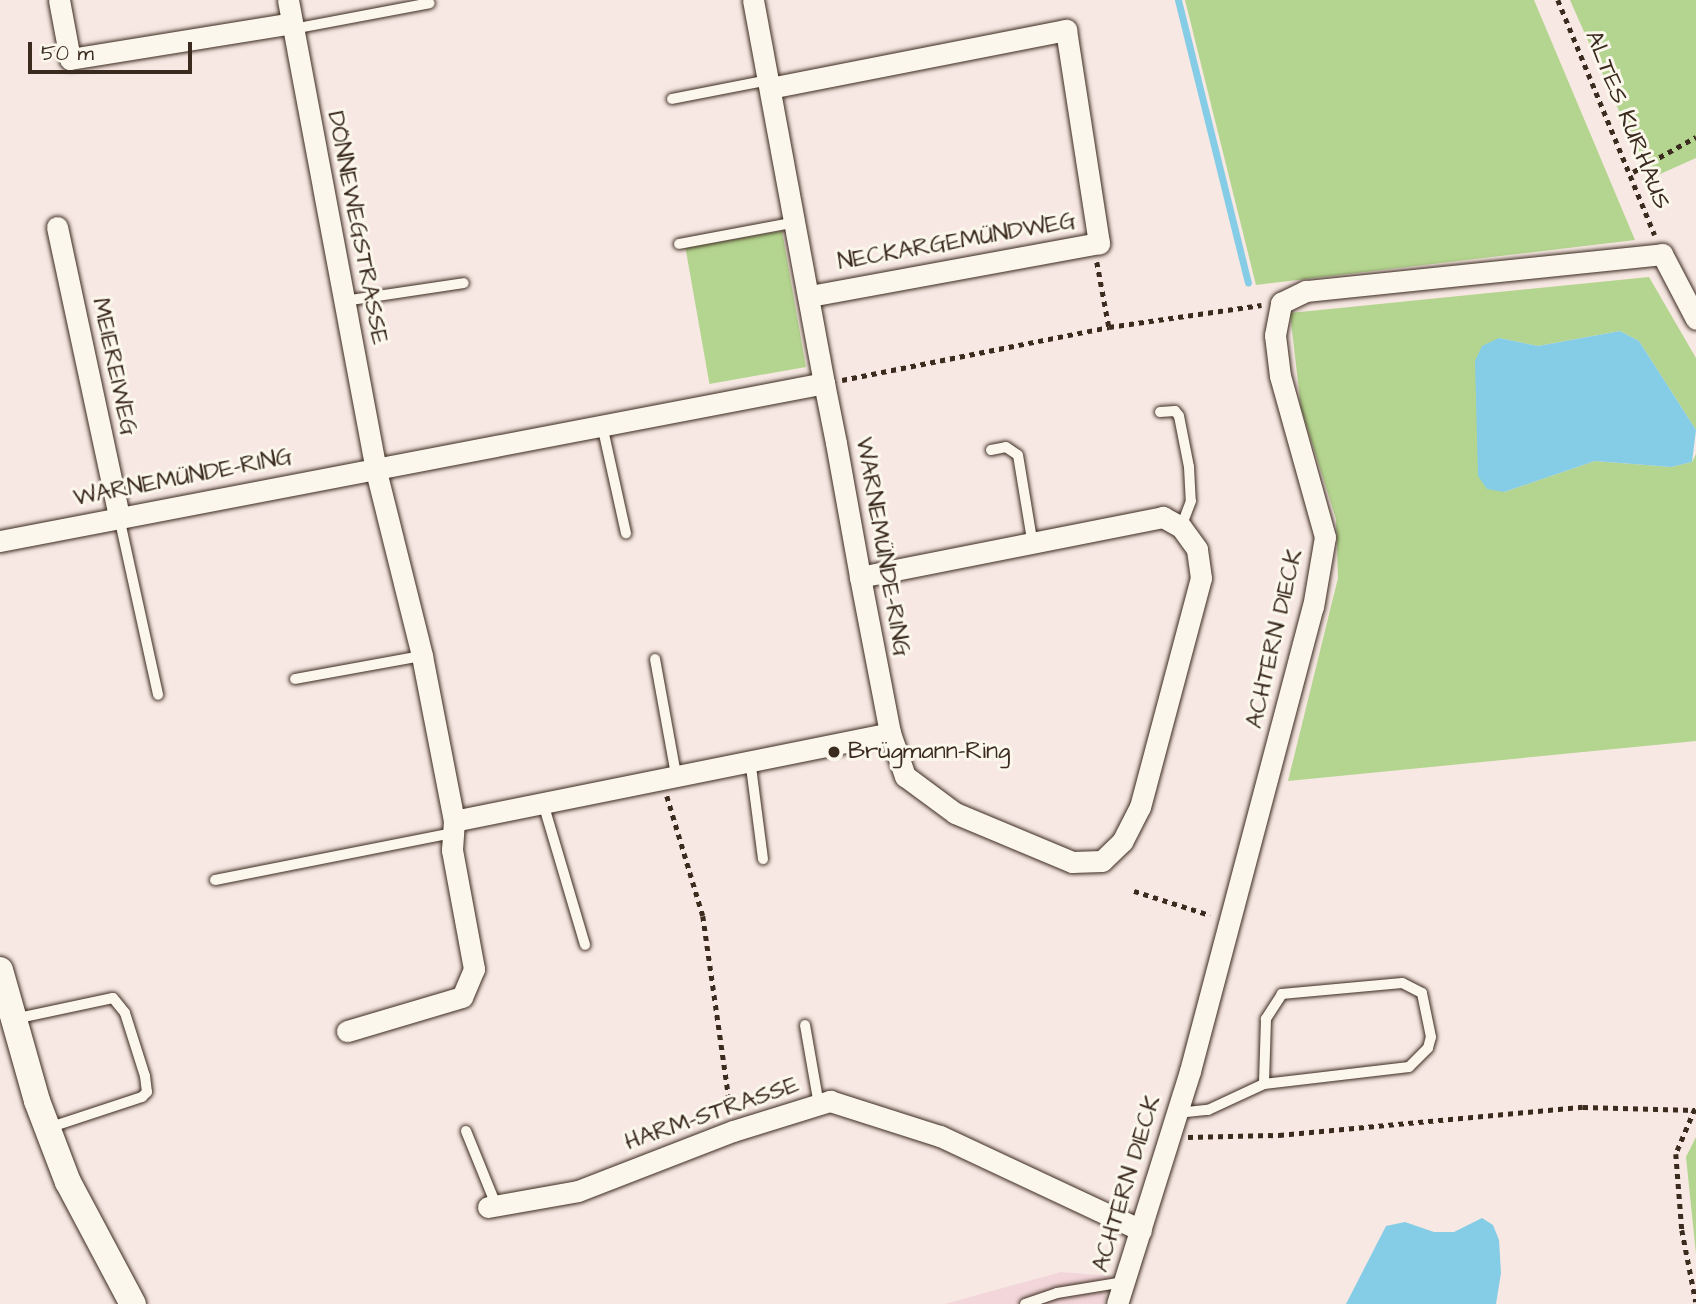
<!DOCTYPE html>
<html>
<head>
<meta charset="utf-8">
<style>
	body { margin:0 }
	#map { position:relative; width:1696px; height:1304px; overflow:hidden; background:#f7e8e3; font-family:"Architects Daughter",sans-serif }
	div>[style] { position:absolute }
	.built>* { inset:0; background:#f2d6d9 }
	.green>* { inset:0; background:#b4d58f; transform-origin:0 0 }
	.water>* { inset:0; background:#85cce6 }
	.stream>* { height:7px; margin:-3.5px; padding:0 3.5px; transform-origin:3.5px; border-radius:3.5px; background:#85cce6 }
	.path>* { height:4.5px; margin-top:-2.25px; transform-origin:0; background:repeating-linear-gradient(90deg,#3b2a1e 0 5px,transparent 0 10px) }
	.roads { filter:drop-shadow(0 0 2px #3b2a1e) drop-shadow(0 0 2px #3b2a1e) }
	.service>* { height:10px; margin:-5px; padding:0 5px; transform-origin:5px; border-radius:5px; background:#fbf7ec }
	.minor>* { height:21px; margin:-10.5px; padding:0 10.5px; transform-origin:10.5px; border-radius:10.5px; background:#fbf7ec }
	.tertiary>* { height:26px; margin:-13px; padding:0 13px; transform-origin:13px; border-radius:13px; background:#fbf7ec }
	.dots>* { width:19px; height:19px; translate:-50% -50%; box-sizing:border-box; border:4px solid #fbf7ec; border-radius:50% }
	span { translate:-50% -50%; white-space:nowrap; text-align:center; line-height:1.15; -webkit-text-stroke:6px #fbf7ec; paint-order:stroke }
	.street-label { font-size:24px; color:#3b2a1e }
	.poi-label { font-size:24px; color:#3b2a1e }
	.left { translate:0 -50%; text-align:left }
	.scale { position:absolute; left:28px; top:42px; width:164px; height:32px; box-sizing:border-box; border:4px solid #3b2a1e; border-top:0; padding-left:9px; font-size:21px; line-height:24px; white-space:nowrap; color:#3b2a1e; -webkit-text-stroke:5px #fbf7ec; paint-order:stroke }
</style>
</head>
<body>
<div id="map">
	<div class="built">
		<div style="clip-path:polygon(1061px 1272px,1112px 1276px,1103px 1304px,945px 1304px)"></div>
	</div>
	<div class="green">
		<div style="clip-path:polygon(1185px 0,1534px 0,1635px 240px,1256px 285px)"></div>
		<div style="clip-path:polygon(1570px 0,1696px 0,1696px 158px,1649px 179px)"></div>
		<div style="left:782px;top:231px;width:138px;height:98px;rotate:80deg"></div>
		<div style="clip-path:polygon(1649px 277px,1696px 358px,1696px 430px,1639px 341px,1620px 331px,1538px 346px,1499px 338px,1504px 492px,1595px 461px,1671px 467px,1692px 462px,1696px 454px,1696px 741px,1288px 781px,1338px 578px,1336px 519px,1301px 408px,1290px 313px)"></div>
		<div style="clip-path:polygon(1696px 1137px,1696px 1254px,1686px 1157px)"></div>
	</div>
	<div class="water">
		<div style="clip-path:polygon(1620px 331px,1639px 341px,1696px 430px,1692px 462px,1671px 467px,1595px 461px,1504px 492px,1487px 489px,1478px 476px,1475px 361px,1482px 346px,1499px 338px,1538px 346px)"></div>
		<div style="clip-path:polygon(1482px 1218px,1493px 1225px,1499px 1240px,1501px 1273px,1496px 1304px,1346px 1304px,1386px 1226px,1405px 1222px,1434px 1232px,1454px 1232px)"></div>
	</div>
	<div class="stream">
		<div style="left:1178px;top:0;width:291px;rotate:76.1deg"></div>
	</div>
	<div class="path">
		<div style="left:1558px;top:0;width:254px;rotate:67.6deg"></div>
		<div style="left:1633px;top:172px;width:72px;rotate:-29.1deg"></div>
		<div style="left:1097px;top:262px;width:66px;rotate:79.5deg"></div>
		<div style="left:842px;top:380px;width:272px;rotate:-11.2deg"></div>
		<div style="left:1109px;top:327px;width:154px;rotate:-8.2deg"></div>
		<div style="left:667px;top:796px;width:125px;rotate:73.3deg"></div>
		<div style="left:703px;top:916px;width:199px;rotate:81.9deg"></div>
		<div style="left:1134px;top:891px;width:80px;rotate:17.5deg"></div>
		<div style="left:1695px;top:1109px;width:49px;rotate:112.9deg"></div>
		<div style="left:1676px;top:1154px;width:76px;rotate:85.5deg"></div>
		<div style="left:1682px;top:1230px;width:73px;rotate:79deg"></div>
		<div style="left:1188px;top:1137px;width:91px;rotate:-1.3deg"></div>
		<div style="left:1279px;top:1135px;width:305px;rotate:-5.3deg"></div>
		<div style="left:1583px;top:1107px;width:112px;rotate:1.5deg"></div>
	</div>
	<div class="roads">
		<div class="service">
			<div style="left:293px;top:29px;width:139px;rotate:-10.7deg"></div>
			<div style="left:672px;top:99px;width:99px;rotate:-11.1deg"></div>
			<div style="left:679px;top:244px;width:120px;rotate:-10.6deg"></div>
			<div style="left:344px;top:301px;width:121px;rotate:-8.5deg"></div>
			<div style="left:1160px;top:412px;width:15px;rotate:-4deg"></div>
			<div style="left:1175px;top:411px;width:6px;rotate:51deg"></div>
			<div style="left:1179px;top:416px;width:52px;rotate:78.9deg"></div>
			<div style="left:1189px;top:467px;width:34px;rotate:87deg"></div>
			<div style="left:1191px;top:501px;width:28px;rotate:111deg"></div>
			<div style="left:602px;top:425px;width:111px;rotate:77.5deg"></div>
			<div style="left:991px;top:450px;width:15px;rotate:-11deg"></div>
			<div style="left:1006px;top:447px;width:14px;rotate:34deg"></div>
			<div style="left:1018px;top:455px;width:86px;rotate:80.6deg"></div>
			<div style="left:119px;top:517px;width:182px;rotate:77.6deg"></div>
			<div style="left:655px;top:659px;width:118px;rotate:79.7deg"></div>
			<div style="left:295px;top:679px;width:129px;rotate:-10.3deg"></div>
			<div style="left:750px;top:759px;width:101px;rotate:82.6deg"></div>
			<div style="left:543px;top:803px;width:148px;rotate:73.5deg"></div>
			<div style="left:215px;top:880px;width:243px;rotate:-11.2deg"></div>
			<div style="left:14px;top:1019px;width:101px;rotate:-12deg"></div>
			<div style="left:113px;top:998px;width:19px;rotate:51deg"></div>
			<div style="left:125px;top:1013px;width:66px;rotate:72.4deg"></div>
			<div style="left:145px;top:1076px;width:16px;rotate:83deg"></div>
			<div style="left:147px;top:1092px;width:7px;rotate:135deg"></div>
			<div style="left:142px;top:1097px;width:99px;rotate:161.7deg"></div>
			<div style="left:805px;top:1025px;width:81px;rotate:80.1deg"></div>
			<div style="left:1177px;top:1113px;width:31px;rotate:-6deg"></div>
			<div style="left:1208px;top:1110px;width:62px;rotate:-24.9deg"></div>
			<div style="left:1264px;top:1084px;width:146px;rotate:-6.7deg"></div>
			<div style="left:1409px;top:1067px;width:27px;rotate:-45deg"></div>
			<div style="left:1428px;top:1048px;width:11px;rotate:-75deg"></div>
			<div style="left:1431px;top:1037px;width:45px;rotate:-101.6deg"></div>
			<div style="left:1422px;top:993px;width:22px;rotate:-153deg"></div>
			<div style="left:1402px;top:983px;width:121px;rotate:174.8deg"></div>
			<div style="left:1282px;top:994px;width:30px;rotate:123deg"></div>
			<div style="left:1266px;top:1019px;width:65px;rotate:91.8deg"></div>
			<div style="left:466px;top:1131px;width:80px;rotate:67.9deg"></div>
			<div style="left:1025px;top:1304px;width:34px;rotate:-19deg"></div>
			<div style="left:1057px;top:1293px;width:68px;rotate:-9.3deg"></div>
		</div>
		<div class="minor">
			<div style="left:59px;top:0;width:60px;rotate:79.4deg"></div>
			<div style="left:70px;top:59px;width:225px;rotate:-9.2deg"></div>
			<div style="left:288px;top:0;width:475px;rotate:79.4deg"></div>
			<div style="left:375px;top:467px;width:195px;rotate:76deg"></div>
			<div style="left:422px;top:656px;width:168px;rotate:79deg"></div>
			<div style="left:454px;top:821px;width:29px;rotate:94deg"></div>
			<div style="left:452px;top:850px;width:121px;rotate:79.5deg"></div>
			<div style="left:474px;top:969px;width:30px;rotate:113deg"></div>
			<div style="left:462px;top:997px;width:120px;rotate:163.5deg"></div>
			<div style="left:753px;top:0;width:390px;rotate:79.5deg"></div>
			<div style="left:770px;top:88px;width:302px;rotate:-11.1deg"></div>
			<div style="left:1066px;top:30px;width:216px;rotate:81.2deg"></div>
			<div style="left:1099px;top:243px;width:293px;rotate:169.6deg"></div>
			<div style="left:57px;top:227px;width:297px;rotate:77.9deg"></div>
			<div style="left:0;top:541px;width:839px;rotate:-10.85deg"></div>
			<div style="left:824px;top:383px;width:61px;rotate:78.7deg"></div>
			<div style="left:836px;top:443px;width:136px;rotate:79.8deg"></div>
			<div style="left:860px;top:577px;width:159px;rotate:79.1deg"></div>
			<div style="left:890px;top:733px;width:46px;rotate:70.8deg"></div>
			<div style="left:905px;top:776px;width:62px;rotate:36.5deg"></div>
			<div style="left:955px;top:813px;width:127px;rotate:22.7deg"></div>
			<div style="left:1072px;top:862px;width:30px;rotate:-2deg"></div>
			<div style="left:1102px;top:861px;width:28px;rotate:-44deg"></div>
			<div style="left:1122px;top:842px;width:39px;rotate:-63deg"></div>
			<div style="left:1140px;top:807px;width:237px;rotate:-75.1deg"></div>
			<div style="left:1201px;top:578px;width:29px;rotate:-98deg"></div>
			<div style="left:1197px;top:549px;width:27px;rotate:-126deg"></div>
			<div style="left:1181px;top:527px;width:21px;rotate:-151deg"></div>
			<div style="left:1163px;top:517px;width:309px;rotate:168.8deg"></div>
			<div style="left:454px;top:821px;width:445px;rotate:-11.4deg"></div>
			<div style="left:488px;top:1207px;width:91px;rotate:-10.1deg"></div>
			<div style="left:578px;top:1191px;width:166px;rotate:-21.2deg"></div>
			<div style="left:733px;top:1131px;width:102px;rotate:-17.2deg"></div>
			<div style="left:830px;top:1101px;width:115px;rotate:17.7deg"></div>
			<div style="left:940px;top:1136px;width:222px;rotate:25.1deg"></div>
			<div style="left:1117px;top:1304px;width:244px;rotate:-72.6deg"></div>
			<div style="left:1190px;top:1071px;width:480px;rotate:-75.2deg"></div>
			<div style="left:1313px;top:607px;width:71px;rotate:-80.3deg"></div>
			<div style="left:1325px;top:537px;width:167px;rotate:-105.6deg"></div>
			<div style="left:1280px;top:376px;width:41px;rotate:-97deg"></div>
			<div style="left:1275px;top:335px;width:33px;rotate:-79deg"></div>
			<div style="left:1281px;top:303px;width:28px;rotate:-26deg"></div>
			<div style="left:1306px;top:291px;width:358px;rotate:-5.9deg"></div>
			<div style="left:1662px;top:254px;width:73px;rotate:62.4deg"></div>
		</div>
		<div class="tertiary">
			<div style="left:0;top:970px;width:136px;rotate:74.2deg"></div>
			<div style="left:37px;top:1101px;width:87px;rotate:69.1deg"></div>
			<div style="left:68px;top:1182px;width:138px;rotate:62deg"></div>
		</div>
	</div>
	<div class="dots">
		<div style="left:834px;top:752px;background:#3b2a1e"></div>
	</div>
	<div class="street-label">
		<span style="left:1627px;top:120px;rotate:68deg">ALTES KURHAUS</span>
		<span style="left:357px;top:228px;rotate:79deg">DÖNNEWEGSTRASSE</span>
		<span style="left:957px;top:242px;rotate:-10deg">NECKARGEMÜNDWEG</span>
		<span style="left:114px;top:367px;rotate:78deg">MEIEREIWEG</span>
		<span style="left:183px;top:478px;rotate:-11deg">WARNEMÜNDE-RING</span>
		<span style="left:882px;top:547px;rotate:80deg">WARNEMÜNDE-RING</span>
		<span style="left:1275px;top:639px;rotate:-77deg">ACHTERN DIECK</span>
		<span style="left:712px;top:1114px;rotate:-19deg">HARM-STRASSE</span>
		<span style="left:1127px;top:1184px;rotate:-73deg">ACHTERN DIECK</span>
	</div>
	<div class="poi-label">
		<span class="left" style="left:848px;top:752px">Brügmann-Ring</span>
	</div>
	<div class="scale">50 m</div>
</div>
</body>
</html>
